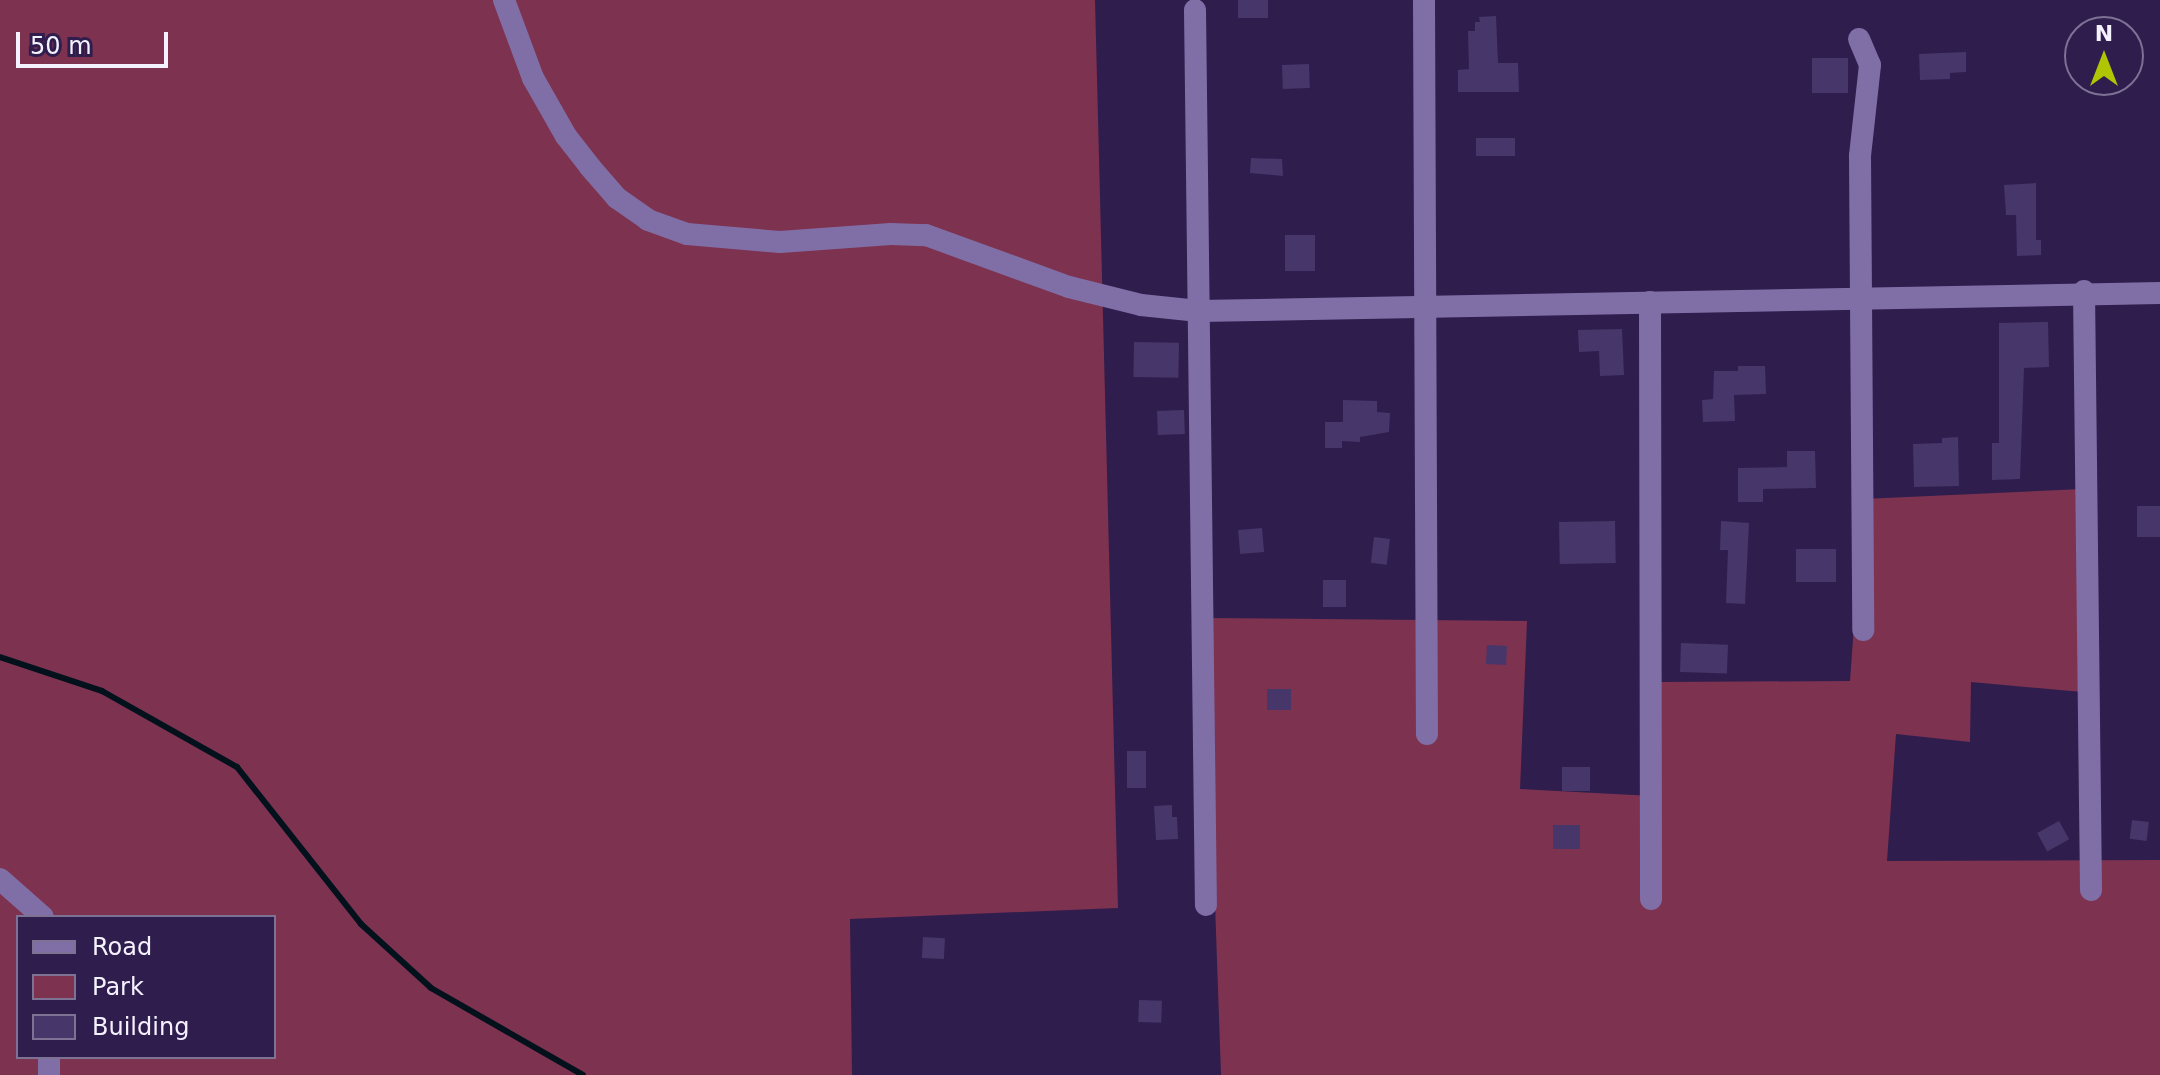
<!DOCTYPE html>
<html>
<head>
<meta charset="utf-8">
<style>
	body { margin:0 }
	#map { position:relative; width:2160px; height:1075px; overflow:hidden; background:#2f1d4d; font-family:"DejaVu Sans",sans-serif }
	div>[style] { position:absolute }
	.green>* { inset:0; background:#7d3250 }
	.stream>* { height:6px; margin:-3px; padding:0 3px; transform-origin:3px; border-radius:3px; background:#02111b }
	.building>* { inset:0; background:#473669; transform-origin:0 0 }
	.minor>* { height:22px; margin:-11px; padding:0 11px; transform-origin:11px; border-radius:11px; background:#806fa7 }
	span { translate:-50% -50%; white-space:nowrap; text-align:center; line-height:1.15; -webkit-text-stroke:7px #2f1d4d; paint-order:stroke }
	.legend { position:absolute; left:16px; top:915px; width:260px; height:144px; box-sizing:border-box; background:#2f1d4d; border:2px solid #7e7294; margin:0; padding:10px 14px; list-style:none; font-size:24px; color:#f5f2ff }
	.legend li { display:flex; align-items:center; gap:16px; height:40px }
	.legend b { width:40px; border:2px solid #7e7294 }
	.north { position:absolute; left:2064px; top:16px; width:80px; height:80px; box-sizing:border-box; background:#2f1d4d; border:2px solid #7e7294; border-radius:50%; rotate:0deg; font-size:22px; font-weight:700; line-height:32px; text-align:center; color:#f5f2ff }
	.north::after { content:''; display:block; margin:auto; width:28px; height:36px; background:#b0c503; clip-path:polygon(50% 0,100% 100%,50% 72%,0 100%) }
	.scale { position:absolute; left:16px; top:32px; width:152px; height:36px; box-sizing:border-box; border:4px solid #f5f2ff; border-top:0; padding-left:10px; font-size:24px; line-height:28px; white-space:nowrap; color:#f5f2ff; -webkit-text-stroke:6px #2f1d4d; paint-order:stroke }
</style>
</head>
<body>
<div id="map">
	<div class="green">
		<div style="clip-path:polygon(evenodd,0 0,1095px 0,1118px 908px,850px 919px,852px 1075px,0 1075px,0 0,18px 917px,274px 917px,274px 1057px,18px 1057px,18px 917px)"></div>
		<div style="clip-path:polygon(2082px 489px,2082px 692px,1971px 682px,1970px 742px,1896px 734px,1887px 861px,2160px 860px,2160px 1075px,1221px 1075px,1205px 618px,1527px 621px,1520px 789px,1652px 796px,1660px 682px,1850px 681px,1863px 499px)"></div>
	</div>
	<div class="stream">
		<div style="left:0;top:657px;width:108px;rotate:18.4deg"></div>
		<div style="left:102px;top:691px;width:155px;rotate:29.4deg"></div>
		<div style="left:237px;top:767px;width:200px;rotate:51.7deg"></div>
		<div style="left:361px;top:924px;width:95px;rotate:42.4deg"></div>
		<div style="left:431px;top:988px;width:175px;rotate:29.8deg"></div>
	</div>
	<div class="building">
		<div style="left:1238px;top:0;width:30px;height:18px"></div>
		<div style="clip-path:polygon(1496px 16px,1498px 63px,1518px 63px,1519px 92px,1458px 92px,1458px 70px,1469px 69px,1468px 31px,1475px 31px,1475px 22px,1480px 22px,1479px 17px)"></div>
		<div style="clip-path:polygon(1966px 52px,1966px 72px,1950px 73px,1950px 79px,1920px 80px,1919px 54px)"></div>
		<div style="left:1812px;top:58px;width:36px;height:35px"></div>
		<div style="left:1309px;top:64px;width:24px;height:27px;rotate:88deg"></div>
		<div style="left:1476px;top:138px;width:39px;height:18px"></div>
		<div style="clip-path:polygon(1251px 158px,1282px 159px,1283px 176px,1250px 173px)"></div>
		<div style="clip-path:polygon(2036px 183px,2036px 240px,2041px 240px,2041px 255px,2017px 256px,2016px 215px,2006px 215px,2004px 185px)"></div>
		<div style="left:1285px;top:235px;width:30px;height:36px"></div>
		<div style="clip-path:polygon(2048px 322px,2049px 367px,2024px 368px,2020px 479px,1992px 480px,1992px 443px,1999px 443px,1999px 323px)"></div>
		<div style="clip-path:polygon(1622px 329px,1624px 375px,1600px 376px,1599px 351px,1579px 352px,1578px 330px)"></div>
		<div style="left:1134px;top:342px;width:45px;height:35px;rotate:1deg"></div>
		<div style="clip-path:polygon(1738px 366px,1765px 366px,1766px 394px,1734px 395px,1735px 421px,1703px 422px,1702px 400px,1713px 399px,1714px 371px,1738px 371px)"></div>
		<div style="clip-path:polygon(1343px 400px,1377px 401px,1377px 412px,1390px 413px,1389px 432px,1360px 437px,1360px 442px,1342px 441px,1342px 448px,1325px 448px,1325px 422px,1343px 422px)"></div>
		<div style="left:1184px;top:410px;width:24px;height:27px;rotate:88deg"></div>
		<div style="clip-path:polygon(1958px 437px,1959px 486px,1914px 487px,1913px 444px,1942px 443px,1942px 438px)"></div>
		<div style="clip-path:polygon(1787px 451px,1815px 451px,1816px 488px,1763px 489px,1763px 502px,1738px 502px,1738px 468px,1787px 467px)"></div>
		<div style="left:2137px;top:506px;width:23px;height:31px"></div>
		<div style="left:1615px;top:521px;width:42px;height:56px;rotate:89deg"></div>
		<div style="clip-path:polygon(1721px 521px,1749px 523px,1745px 604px,1726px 603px,1728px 550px,1720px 550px)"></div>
		<div style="left:1262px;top:528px;width:24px;height:24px;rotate:85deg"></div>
		<div style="left:1374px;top:537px;width:16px;height:26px;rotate:7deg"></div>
		<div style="left:1796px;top:549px;width:40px;height:33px"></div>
		<div style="left:1323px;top:580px;width:23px;height:27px"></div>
		<div style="left:1681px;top:643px;width:47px;height:29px;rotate:2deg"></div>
		<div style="left:1487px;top:645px;width:20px;height:19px;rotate:3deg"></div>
		<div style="left:1267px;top:689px;width:24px;height:21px"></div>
		<div style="left:1146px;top:751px;width:37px;height:19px;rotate:90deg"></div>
		<div style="left:1562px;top:767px;width:28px;height:24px"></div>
		<div style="clip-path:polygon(1172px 805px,1172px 817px,1177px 817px,1178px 839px,1156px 840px,1154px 806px)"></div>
		<div style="left:2132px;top:820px;width:17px;height:19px;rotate:7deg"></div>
		<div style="left:2059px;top:821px;width:21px;height:25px;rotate:61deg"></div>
		<div style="left:1553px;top:825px;width:27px;height:24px"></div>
		<div style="left:923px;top:937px;width:22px;height:21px;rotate:3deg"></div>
		<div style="left:1139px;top:1000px;width:23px;height:22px;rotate:2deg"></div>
	</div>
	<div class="minor">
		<div style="left:504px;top:0;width:83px;rotate:69.6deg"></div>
		<div style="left:533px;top:78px;width:67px;rotate:60.4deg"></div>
		<div style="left:566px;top:136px;width:39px;rotate:52deg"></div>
		<div style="left:590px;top:167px;width:41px;rotate:48.9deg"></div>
		<div style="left:617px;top:198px;width:38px;rotate:35deg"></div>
		<div style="left:648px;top:220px;width:41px;rotate:19.7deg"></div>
		<div style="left:687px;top:234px;width:93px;rotate:4.9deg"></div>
		<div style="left:780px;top:242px;width:111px;rotate:-4.1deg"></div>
		<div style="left:891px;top:234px;width:35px;rotate:2deg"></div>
		<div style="left:926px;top:235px;width:152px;rotate:20deg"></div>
		<div style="left:1069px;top:287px;width:74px;rotate:14deg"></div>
		<div style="left:1141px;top:305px;width:58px;rotate:5.9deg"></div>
		<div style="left:1199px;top:311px;width:961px;rotate:-1.07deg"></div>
		<div style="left:1424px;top:0;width:734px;rotate:89.77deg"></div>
		<div style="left:1195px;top:10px;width:895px;rotate:89.3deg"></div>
		<div style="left:1859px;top:39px;width:28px;rotate:67deg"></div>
		<div style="left:1870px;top:65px;width:92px;rotate:96.3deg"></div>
		<div style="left:1860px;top:156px;width:474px;rotate:89.6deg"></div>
		<div style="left:2084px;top:291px;width:599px;rotate:89.33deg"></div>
		<div style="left:1650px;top:302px;width:597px;rotate:89.9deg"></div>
		<div style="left:0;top:879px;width:57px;rotate:41.5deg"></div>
		<div style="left:49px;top:1075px;width:18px;rotate:-90deg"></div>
	</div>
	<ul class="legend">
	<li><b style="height:10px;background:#806fa7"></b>Road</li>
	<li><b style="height:22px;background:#7d3250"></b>Park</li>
	<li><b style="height:22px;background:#473669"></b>Building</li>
	</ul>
	<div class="north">N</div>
	<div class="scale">50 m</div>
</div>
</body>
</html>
